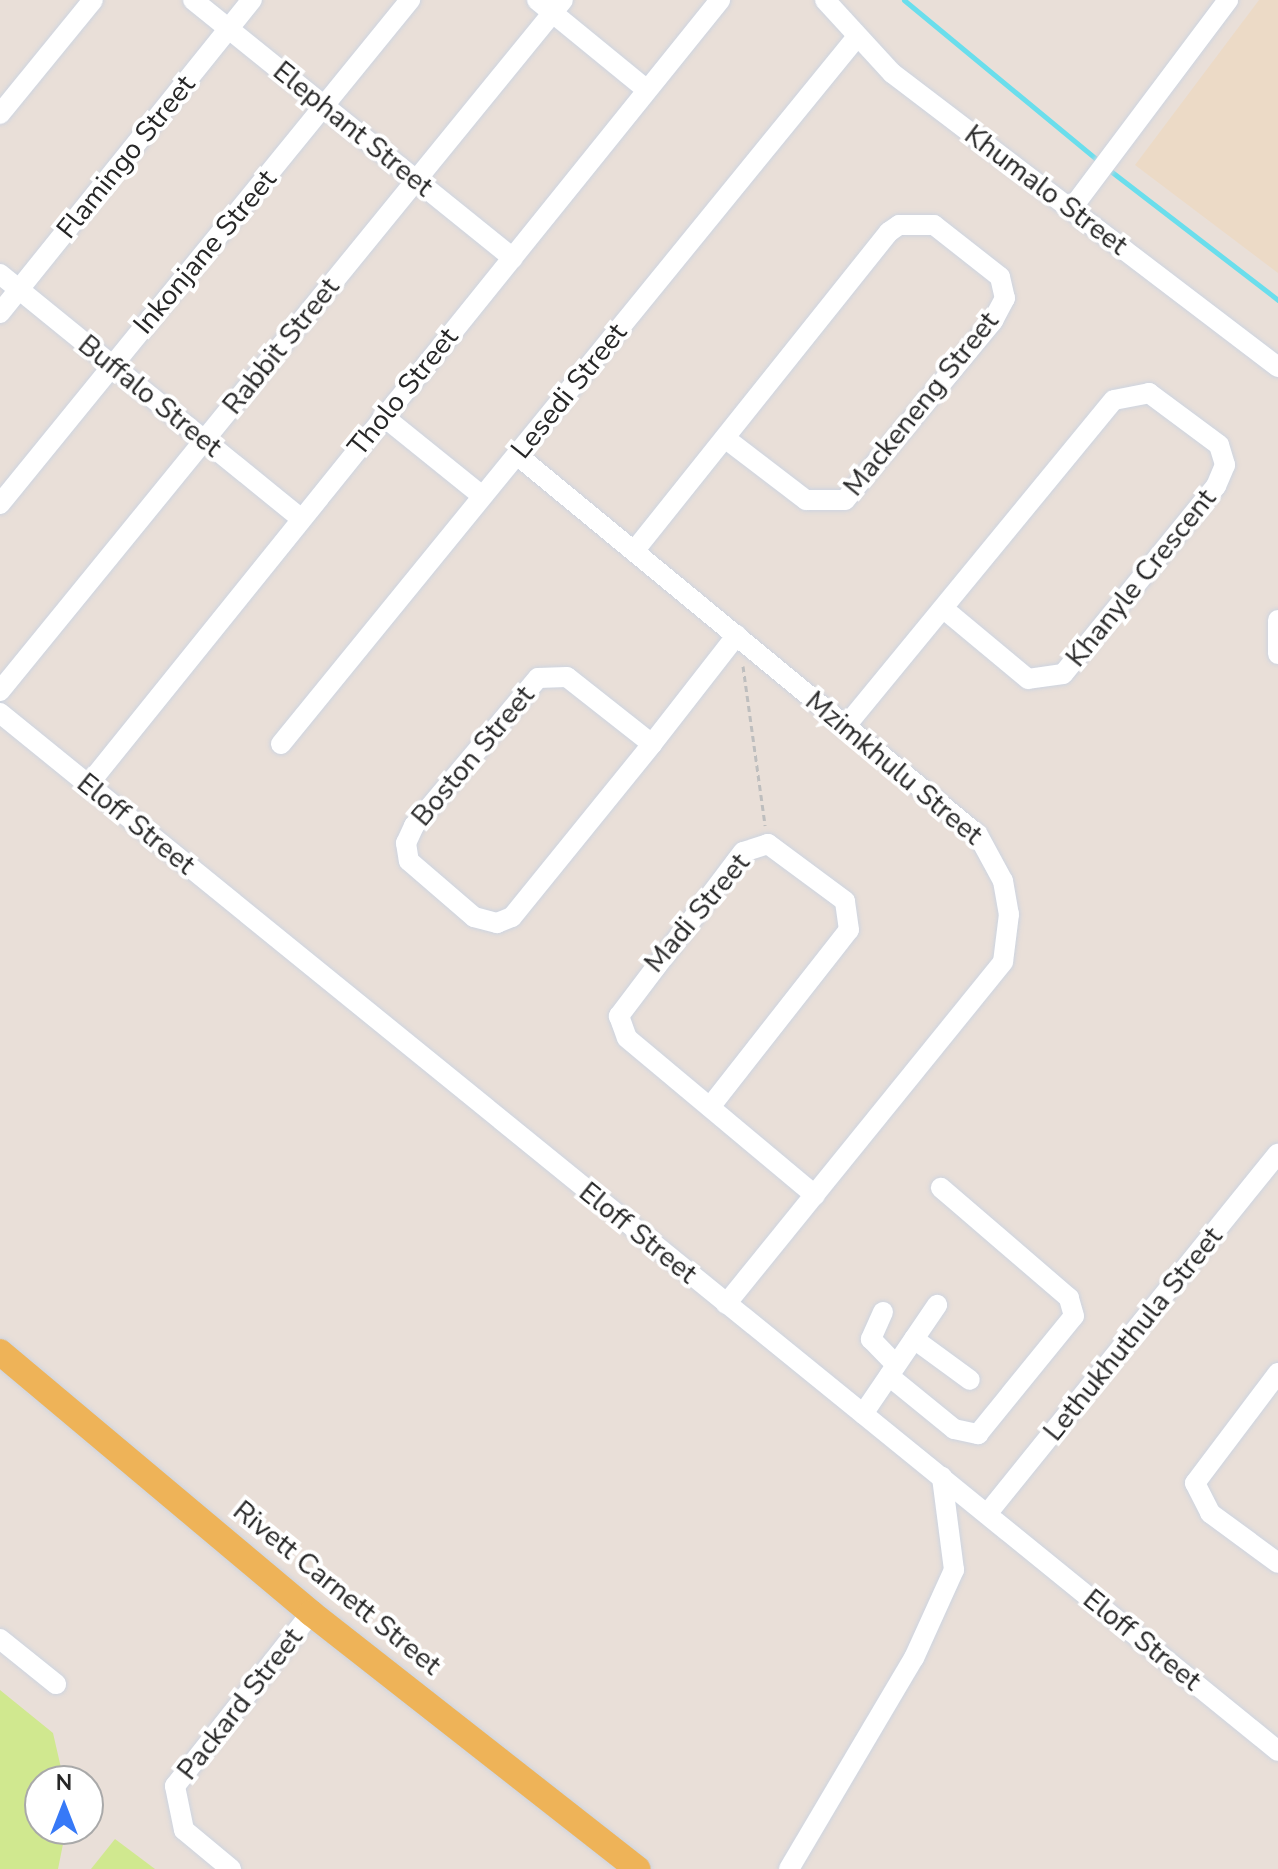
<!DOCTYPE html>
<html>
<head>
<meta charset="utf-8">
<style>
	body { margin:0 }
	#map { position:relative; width:1278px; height:1869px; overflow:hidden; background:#e9dfd8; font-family:"Nunito Sans",sans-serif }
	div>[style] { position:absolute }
	.education>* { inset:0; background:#ecdac6 }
	.pitch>* { inset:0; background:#d0e88f }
	.stream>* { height:5px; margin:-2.5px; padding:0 2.5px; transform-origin:2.5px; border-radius:2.5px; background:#6adeec }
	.path>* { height:3px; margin-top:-1.5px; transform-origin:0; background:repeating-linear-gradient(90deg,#bebebe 0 6px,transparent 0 10px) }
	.roads { filter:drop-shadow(0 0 2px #cdd4e0) drop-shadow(0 0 2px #cdd4e0) }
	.minor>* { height:20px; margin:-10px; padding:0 10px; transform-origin:10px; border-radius:10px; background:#fff }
	.major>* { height:26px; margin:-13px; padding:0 13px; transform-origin:13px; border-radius:13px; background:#eeb358 }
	span { translate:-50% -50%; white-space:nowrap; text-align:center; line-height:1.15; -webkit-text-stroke:8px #fff; paint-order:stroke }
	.street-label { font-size:28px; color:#272727 }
	.north { position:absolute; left:24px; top:1765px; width:80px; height:80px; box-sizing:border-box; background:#fff; border:2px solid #a9a9a9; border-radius:50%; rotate:0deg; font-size:22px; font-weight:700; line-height:32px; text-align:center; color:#272727 }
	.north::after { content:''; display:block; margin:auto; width:28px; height:36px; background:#3779f7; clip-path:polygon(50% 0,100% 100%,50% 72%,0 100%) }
</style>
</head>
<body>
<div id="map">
	<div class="education">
		<div style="clip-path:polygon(1259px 0,1278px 0,1278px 273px,1135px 165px)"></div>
	</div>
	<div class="pitch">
		<div style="clip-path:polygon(0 1690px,53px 1733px,64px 1781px,40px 1781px,40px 1829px,66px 1829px,58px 1869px,0 1869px)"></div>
		<div style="clip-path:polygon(115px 1839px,155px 1869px,91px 1869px)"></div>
	</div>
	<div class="stream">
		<div style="left:904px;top:0;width:254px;rotate:39.6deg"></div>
		<div style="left:1108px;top:169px;width:215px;rotate:37.6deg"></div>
	</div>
	<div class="path">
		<div style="left:743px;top:666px;width:161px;rotate:82.1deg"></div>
	</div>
	<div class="roads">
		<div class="minor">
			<div style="left:193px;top:0;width:411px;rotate:38.9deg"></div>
			<div style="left:537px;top:0;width:142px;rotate:39.3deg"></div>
			<div style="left:825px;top:0;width:99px;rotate:47.5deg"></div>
			<div style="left:892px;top:73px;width:485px;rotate:37.3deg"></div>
			<div style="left:0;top:114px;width:147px;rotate:-50.8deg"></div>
			<div style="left:1072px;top:208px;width:260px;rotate:-53.1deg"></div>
			<div style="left:0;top:274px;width:387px;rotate:39.1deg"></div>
			<div style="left:0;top:313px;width:402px;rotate:-51.2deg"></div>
			<div style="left:383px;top:416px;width:127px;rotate:38.9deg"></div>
			<div style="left:517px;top:455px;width:597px;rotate:39.5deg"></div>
			<div style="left:978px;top:835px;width:52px;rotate:61.5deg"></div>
			<div style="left:1003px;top:881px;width:34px;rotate:80deg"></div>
			<div style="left:1009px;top:914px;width:48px;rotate:97.1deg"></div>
			<div style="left:1003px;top:962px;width:440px;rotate:129deg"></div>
			<div style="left:0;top:504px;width:650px;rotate:-50.87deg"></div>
			<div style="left:635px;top:550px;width:407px;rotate:-51.4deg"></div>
			<div style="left:889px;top:232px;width:12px;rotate:-35deg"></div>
			<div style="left:899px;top:225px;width:35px"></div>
			<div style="left:934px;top:225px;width:84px;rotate:38.2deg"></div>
			<div style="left:1000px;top:277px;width:22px;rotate:77deg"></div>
			<div style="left:1005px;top:298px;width:26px;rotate:118deg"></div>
			<div style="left:993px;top:321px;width:232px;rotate:129.6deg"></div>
			<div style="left:845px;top:500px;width:39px;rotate:180deg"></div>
			<div style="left:806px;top:500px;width:102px;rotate:-142.6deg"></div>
			<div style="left:1278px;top:620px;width:34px;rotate:90deg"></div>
			<div style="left:0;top:691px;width:891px;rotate:-50.83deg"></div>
			<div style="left:0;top:713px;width:1646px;rotate:39.08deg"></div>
			<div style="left:845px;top:727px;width:423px;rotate:-50.6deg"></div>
			<div style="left:1114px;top:400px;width:36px;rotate:-11deg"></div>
			<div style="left:1149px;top:393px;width:87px;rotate:36.6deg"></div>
			<div style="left:1219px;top:445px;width:21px;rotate:73deg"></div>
			<div style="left:1225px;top:465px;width:23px;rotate:113deg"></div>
			<div style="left:1216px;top:486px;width:242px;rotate:129.1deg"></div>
			<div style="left:1063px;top:674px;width:35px;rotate:172deg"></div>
			<div style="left:1028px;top:679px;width:109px;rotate:-140.2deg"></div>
			<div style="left:281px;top:744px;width:911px;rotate:-50.84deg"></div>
			<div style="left:652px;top:744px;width:108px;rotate:-141.8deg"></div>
			<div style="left:567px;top:677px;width:29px;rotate:178deg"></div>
			<div style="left:538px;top:678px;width:193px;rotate:130deg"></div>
			<div style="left:414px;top:826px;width:19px;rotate:115deg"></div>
			<div style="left:406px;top:843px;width:18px;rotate:81deg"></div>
			<div style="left:409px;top:861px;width:86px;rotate:40.7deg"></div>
			<div style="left:474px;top:917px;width:24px;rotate:15deg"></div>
			<div style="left:497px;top:923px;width:16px;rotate:-22deg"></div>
			<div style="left:512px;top:917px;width:223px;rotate:-51deg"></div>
			<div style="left:652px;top:744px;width:138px;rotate:-52.1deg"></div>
			<div style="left:88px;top:785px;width:1008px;rotate:-51.16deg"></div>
			<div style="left:710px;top:1107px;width:225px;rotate:-51.9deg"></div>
			<div style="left:849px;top:930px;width:29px;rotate:-98deg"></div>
			<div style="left:845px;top:901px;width:96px;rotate:-143.5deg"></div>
			<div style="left:768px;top:844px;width:26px;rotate:162deg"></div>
			<div style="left:743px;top:852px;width:206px;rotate:127.1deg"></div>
			<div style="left:619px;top:1016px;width:23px;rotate:70deg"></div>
			<div style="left:627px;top:1038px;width:245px;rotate:39.9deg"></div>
			<div style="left:883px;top:1312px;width:30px;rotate:114deg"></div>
			<div style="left:871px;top:1339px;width:36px;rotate:46deg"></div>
			<div style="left:914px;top:1339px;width:69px;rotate:36.2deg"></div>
			<div style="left:1278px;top:1373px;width:138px;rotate:127deg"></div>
			<div style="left:1195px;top:1483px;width:34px;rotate:63deg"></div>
			<div style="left:1210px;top:1513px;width:84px;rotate:36.3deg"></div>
			<div style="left:889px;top:1376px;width:84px;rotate:39.2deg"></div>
			<div style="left:954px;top:1429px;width:25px;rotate:12deg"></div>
			<div style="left:978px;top:1434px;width:152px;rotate:-50.9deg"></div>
			<div style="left:1074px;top:1316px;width:19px;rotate:-106deg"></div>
			<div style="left:1069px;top:1298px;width:169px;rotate:-139.3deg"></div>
			<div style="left:863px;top:1414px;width:132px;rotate:-55.8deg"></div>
			<div style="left:987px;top:1514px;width:463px;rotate:-51.1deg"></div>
			<div style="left:0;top:1639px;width:72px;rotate:38.8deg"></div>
			<div style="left:231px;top:1869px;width:61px;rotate:-140.3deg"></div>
			<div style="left:184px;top:1830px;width:45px;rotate:-101.6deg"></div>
			<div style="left:175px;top:1786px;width:220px;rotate:-51.8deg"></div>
			<div style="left:789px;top:1869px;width:245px;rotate:-59.4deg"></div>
			<div style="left:914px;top:1658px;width:97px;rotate:-65.6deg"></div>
			<div style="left:954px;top:1570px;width:94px;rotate:-97.4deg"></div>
		</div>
		<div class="major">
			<div style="left:0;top:1352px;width:406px;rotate:40deg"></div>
			<div style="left:311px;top:1613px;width:415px;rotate:38.1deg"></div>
		</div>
	</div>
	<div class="street-label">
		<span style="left:353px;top:129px;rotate:39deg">Elephant Street</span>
		<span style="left:126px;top:157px;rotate:-51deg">Flamingo Street</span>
		<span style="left:1046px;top:190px;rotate:37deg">Khumalo Street</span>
		<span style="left:205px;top:252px;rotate:-50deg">Inkonjane Street</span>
		<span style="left:281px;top:346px;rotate:-51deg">Rabbit Street</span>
		<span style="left:569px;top:391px;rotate:-51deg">Lesedi Street</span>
		<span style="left:403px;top:392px;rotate:-51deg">Tholo Street</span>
		<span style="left:150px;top:396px;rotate:39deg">Buffalo Street</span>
		<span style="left:921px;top:404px;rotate:-51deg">Mackeneng Street</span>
		<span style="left:1141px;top:578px;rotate:-51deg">Khanyle Crescent</span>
		<span style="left:473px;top:756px;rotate:-50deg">Boston Street</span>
		<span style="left:894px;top:768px;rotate:40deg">Mzimkhulu Street</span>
		<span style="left:136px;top:824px;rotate:39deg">Eloff Street</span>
		<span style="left:697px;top:913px;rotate:-50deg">Madi Street</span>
		<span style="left:638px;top:1233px;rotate:39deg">Eloff Street</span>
		<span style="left:1133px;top:1334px;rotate:-51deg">Lethukhuthula Street</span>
		<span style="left:337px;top:1588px;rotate:39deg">Rivett Carnett Street</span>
		<span style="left:1142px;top:1640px;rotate:39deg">Eloff Street</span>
		<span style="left:240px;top:1704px;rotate:-52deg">Packard Street</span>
	</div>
	<div class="north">N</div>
</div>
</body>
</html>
